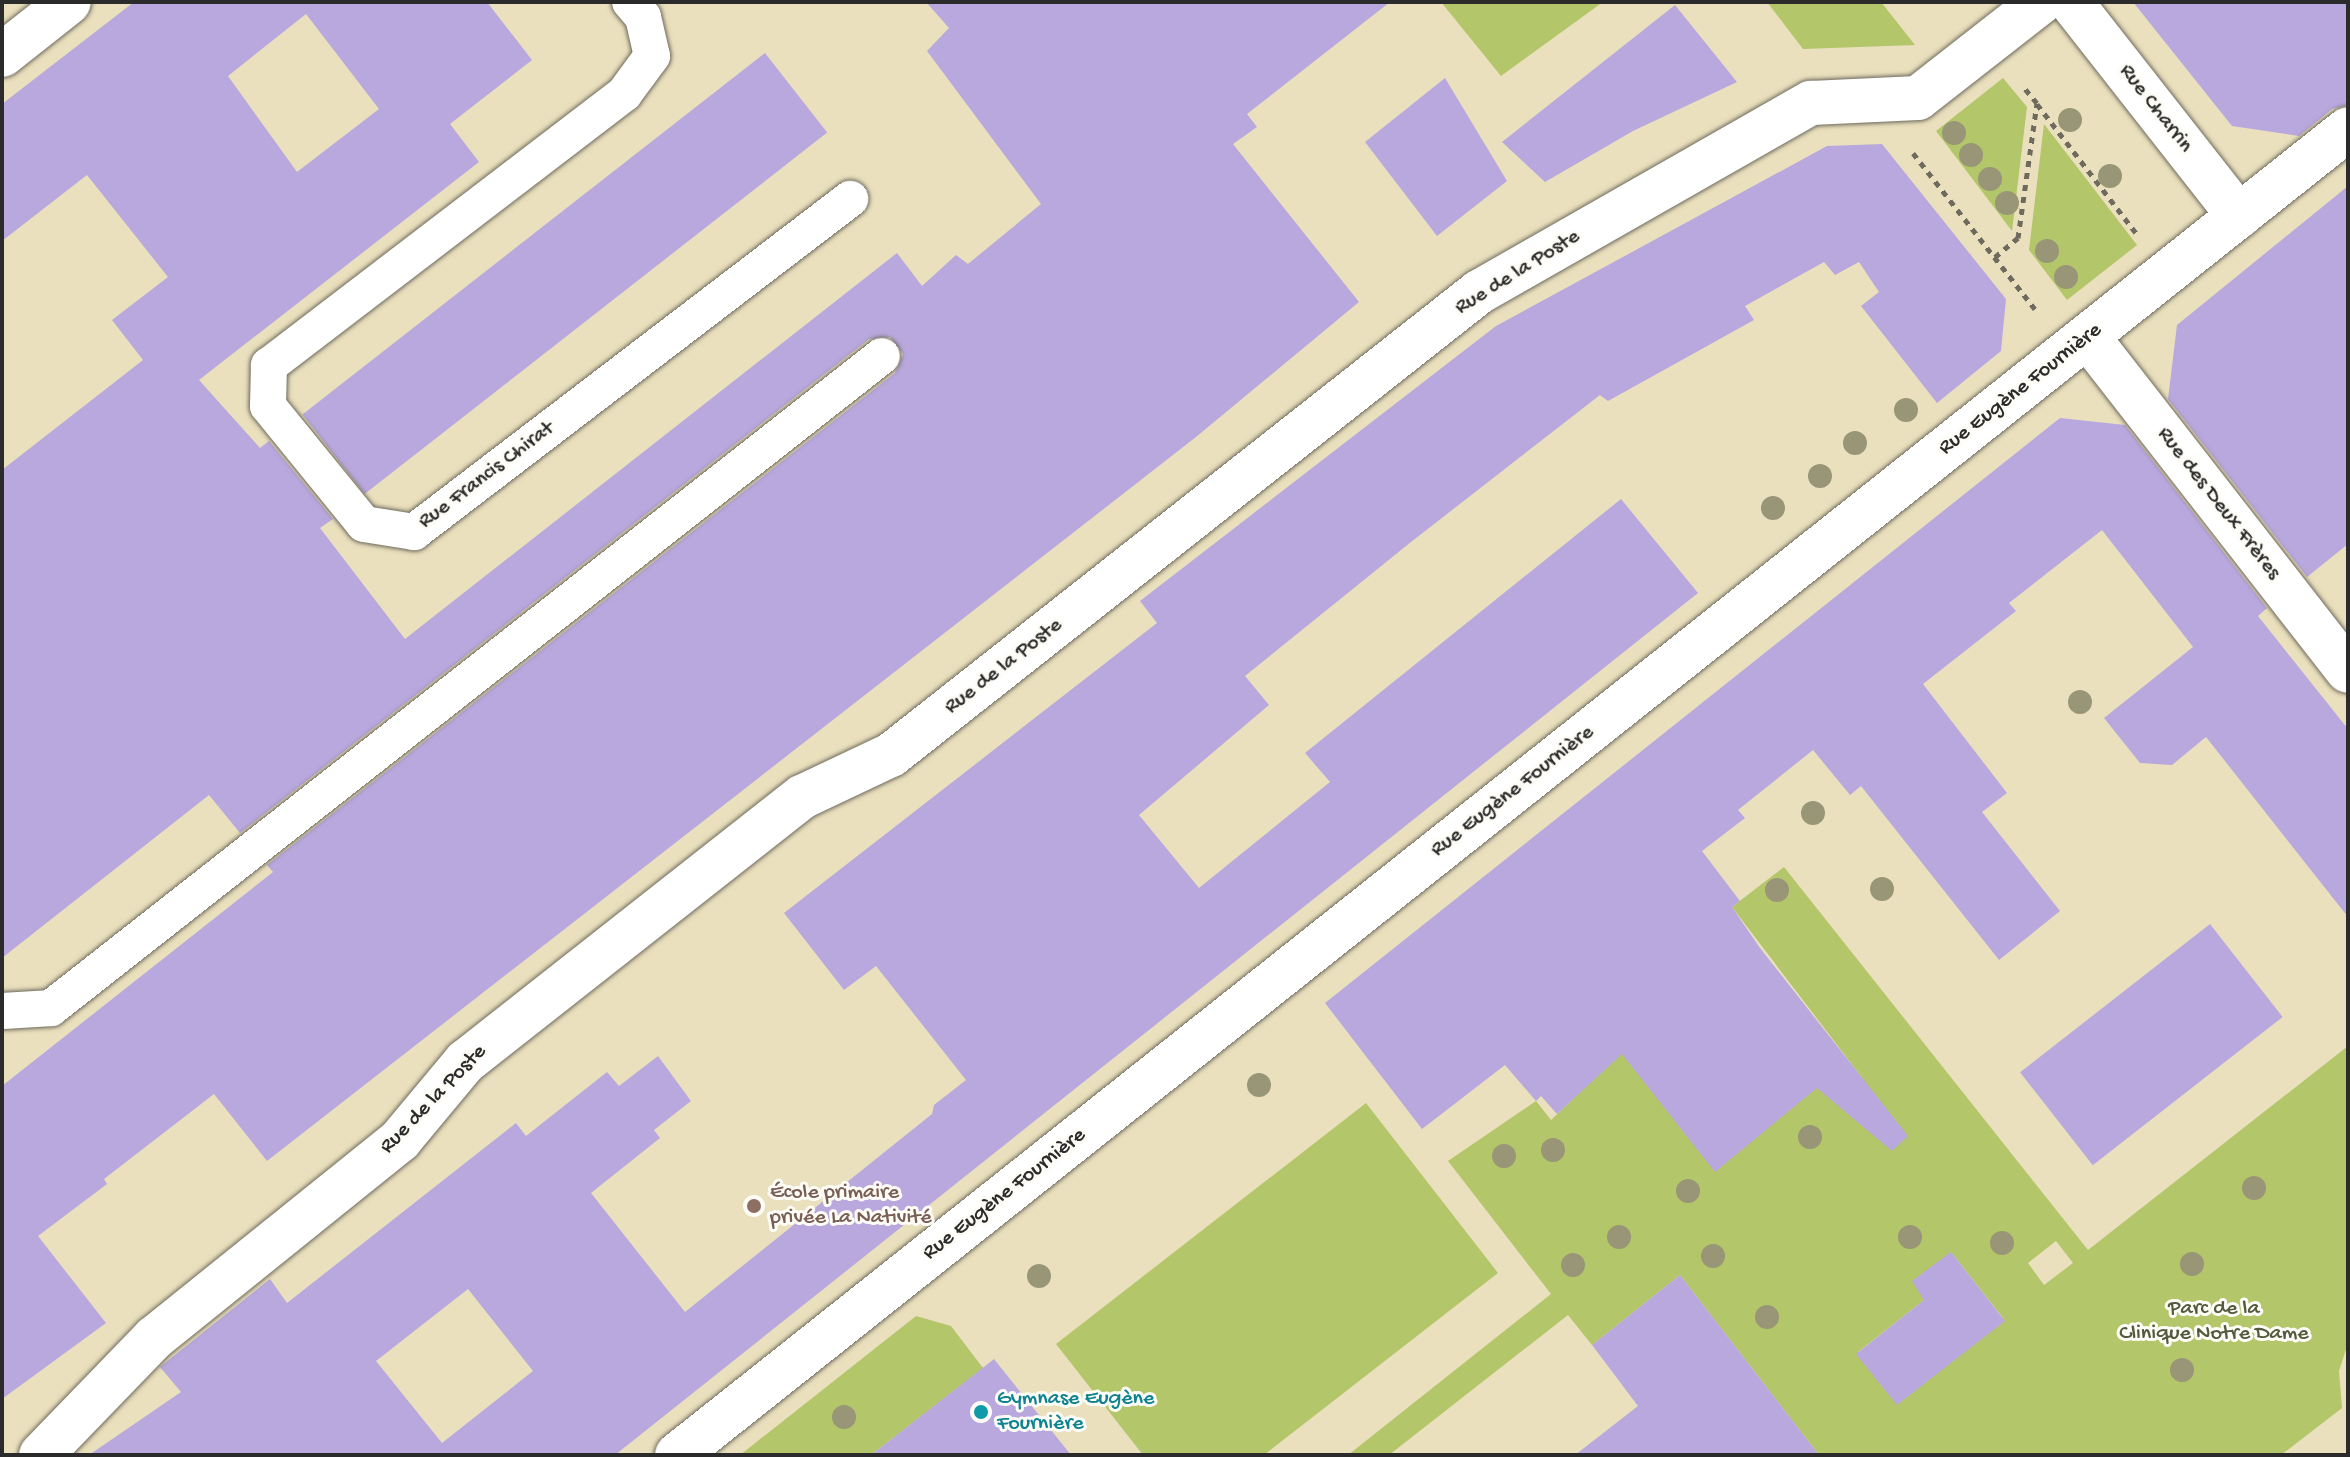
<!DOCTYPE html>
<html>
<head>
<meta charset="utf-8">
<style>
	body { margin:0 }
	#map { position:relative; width:2350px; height:1457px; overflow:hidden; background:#eae0bd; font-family:"Gochi Hand",sans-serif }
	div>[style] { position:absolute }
	.green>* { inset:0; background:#b3c66a }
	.building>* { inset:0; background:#b9a8de; transform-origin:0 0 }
	.path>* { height:5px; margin-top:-2.5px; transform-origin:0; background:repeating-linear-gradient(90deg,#6e6a5e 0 6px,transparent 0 12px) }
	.roads { filter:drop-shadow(0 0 2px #6e6a5e) drop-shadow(0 0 2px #6e6a5e) }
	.service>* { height:36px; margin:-18px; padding:0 18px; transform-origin:18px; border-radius:18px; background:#fff }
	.minor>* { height:44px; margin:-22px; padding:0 22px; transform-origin:22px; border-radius:22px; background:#fff }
	.trees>* { width:24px; height:24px; margin:-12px; border-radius:50%; background:#989677 }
	.dots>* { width:22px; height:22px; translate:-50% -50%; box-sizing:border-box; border:4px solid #fdfcf7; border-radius:50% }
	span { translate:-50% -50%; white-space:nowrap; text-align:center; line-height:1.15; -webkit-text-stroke:6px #fdfcf7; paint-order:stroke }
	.street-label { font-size:22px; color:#2b2b2b }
	.education-label { font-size:22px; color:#785e54 }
	.left { translate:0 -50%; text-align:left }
	.park-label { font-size:22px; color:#545a3e }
	.culture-label { font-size:22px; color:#0d838f }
	.frame { position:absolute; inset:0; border:4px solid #2b2b2b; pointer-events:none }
</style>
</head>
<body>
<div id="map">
	<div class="green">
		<div style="clip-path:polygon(1441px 2px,1603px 2px,1501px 76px)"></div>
		<div style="clip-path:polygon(1767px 2px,1881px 2px,1915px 45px,1803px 49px)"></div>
		<div style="clip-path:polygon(2003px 78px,2027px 107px,2012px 231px,1936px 131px)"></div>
		<div style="clip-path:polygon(2044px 124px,2137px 245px,2067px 300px,2029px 250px)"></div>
		<div style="clip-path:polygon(evenodd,1784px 867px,2088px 1250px,2348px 1046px,2348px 1343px,2339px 1371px,2342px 1408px,2281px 1455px,1819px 1455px,1680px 1275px,1592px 1345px,1568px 1315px,1389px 1455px,1348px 1455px,1551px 1294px,1448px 1161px,1536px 1101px,1551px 1120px,1574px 1098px,1498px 1023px,1819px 1087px,1863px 1079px,1732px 907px,1784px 867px,2056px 1241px,2073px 1263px,2044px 1285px,2028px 1263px,2056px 1241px,1784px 867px,1951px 1252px,2003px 1318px,1898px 1403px,1858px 1352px,1924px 1300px,1951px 1252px)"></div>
		<div style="clip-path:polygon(1366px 1103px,1498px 1273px,1264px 1455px,1143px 1455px,1056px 1344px)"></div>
		<div style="clip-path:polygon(916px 1316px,951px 1326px,983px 1368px,871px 1455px,740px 1455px)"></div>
	</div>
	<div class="building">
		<div style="clip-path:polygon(evenodd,134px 2px,487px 2px,532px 60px,450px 124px,479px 162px,199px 380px,260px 448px,269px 441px,333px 519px,320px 528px,405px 639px,897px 253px,922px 286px,956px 255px,968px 264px,1041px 204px,927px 51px,949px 28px,926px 2px,1390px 2px,1247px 114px,1257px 127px,1233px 144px,1359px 302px,1196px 437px,267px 1161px,214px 1094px,104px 1179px,107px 1184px,38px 1236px,106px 1323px,2px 1399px,2px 1086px,273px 872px,267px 865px,895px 373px,903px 354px,890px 337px,869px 339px,240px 833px,209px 795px,2px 958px,2px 470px,143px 360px,112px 320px,168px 277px,87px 175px,2px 241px,2px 104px,134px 2px,306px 14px,379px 109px,297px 172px,228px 76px,306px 14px)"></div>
		<div style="clip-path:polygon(2133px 2px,2348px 2px,2348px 105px,2332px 109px,2299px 136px,2232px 126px)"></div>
		<div style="clip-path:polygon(1675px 5px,1737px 82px,1633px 131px,1545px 182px,1502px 142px)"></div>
		<div style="left:765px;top:53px;width:101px;height:587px;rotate:52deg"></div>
		<div style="clip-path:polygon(1445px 78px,1507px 181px,1437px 236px,1365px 142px)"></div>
		<div style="clip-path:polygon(evenodd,1882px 144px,2006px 299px,2001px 351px,1937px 403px,1861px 306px,1879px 292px,1859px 262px,1835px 275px,1824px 262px,1745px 306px,1754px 320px,1608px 401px,1600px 395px,1411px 542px,1245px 676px,1269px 705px,1139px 815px,1199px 888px,1330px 782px,1305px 753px,1621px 499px,1698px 593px,615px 1455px,89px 1455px,181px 1392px,160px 1367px,270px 1279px,287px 1303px,516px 1123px,526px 1136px,607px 1072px,619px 1086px,658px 1056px,691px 1101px,654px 1130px,660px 1138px,591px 1193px,685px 1312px,932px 1114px,934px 1105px,966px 1080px,876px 966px,844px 990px,784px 913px,1157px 623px,1140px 601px,1496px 326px,1827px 146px,1882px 144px,468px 1289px,533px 1371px,442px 1443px,376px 1361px,468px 1289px)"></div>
		<div style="clip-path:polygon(2348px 186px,2348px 544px,2307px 577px,2168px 399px,2177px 325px)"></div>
		<div style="clip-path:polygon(2060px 418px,2125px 425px,2267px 608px,2258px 616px,2348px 729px,2348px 917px,2206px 737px,2172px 765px,2140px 763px,2104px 718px,2193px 647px,2102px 530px,2009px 603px,2016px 611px,1923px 684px,2007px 793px,1982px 812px,2060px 911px,1999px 960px,1861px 786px,1850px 795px,1813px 750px,1738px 810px,1745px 818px,1702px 851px,1740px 901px,1732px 907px,1760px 948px,1908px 1136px,1892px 1151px,1817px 1088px,1715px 1172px,1622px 1054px,1557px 1114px,1541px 1096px,1536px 1101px,1505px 1065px,1422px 1129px,1325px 1003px)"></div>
		<div style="left:2210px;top:924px;width:118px;height:241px;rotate:52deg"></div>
		<div style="clip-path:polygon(1951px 1252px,2005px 1321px,1897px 1405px,1856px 1354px,1924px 1300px,1912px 1281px)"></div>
		<div style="clip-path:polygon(1680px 1275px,1819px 1455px,1575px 1455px,1638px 1406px,1592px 1345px)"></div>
		<div style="clip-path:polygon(994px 1359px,1071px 1455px,871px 1455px)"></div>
	</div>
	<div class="path">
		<div style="left:2037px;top:104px;width:163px;rotate:52.5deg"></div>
		<div style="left:1913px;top:153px;width:198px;rotate:52deg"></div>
		<div style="left:1995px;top:257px;width:30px;rotate:-40deg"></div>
		<div style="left:2018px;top:238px;width:136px;rotate:-82deg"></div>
		<div style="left:2037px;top:103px;width:23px;rotate:-130deg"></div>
	</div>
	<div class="roads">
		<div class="service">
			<div style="left:630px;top:2px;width:20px;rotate:49deg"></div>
			<div style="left:643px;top:17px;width:40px;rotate:77deg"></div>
			<div style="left:652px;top:56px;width:47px;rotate:126.4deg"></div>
			<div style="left:624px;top:94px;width:447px;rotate:142.6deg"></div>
			<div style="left:269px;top:365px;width:41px;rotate:91.4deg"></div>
			<div style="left:268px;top:406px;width:152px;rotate:50.9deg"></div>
			<div style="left:364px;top:524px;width:51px;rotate:9.1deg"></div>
			<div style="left:414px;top:532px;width:549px;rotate:-37.37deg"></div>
			<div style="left:2px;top:1011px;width:49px;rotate:-3.5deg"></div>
			<div style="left:51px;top:1008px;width:1056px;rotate:-38.12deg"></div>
		</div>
		<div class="minor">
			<div style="left:2071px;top:2px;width:272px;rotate:51.9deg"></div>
			<div style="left:2px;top:55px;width:85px;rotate:-38.3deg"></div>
			<div style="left:2088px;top:337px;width:423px;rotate:52.1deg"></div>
			<div style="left:41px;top:1455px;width:163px;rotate:-46deg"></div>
			<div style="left:154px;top:1338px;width:316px;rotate:-38.8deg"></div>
			<div style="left:400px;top:1140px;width:102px;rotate:-50.2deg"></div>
			<div style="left:465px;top:1062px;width:429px;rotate:-38.2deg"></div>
			<div style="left:802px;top:797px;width:98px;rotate:-25.3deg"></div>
			<div style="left:891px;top:755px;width:748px;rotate:-38.22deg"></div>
			<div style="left:1479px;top:292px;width:382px;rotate:-29.7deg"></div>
			<div style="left:1811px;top:103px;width:107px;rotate:-2.7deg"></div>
			<div style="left:1918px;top:98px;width:156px;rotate:-38deg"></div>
			<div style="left:677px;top:1455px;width:2133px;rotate:-38.43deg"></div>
		</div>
	</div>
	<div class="trees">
		<div style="left:2070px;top:120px"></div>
		<div style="left:1954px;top:133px"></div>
		<div style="left:1971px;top:155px"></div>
		<div style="left:2110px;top:176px"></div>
		<div style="left:1990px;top:179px"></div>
		<div style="left:2007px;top:203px"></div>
		<div style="left:2047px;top:251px"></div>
		<div style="left:2066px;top:277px"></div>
		<div style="left:1906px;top:410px"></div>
		<div style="left:1855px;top:443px"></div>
		<div style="left:1820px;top:476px"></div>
		<div style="left:1773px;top:508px"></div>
		<div style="left:2080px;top:702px"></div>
		<div style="left:1813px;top:813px"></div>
		<div style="left:1882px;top:889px"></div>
		<div style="left:1777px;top:890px"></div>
		<div style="left:1259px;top:1085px"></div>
		<div style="left:1810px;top:1137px"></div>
		<div style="left:1553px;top:1150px"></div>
		<div style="left:1504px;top:1156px"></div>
		<div style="left:2254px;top:1188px"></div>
		<div style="left:1688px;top:1191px"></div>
		<div style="left:1619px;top:1237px"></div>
		<div style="left:1910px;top:1237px"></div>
		<div style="left:2002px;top:1243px"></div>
		<div style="left:1713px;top:1256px"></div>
		<div style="left:2192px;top:1264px"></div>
		<div style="left:1573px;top:1265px"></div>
		<div style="left:1039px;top:1276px"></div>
		<div style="left:1767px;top:1317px"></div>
		<div style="left:2182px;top:1370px"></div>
		<div style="left:844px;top:1417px"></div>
	</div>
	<div class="dots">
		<div style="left:754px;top:1206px;background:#8d6e63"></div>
		<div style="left:981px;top:1412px;background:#0f9aa8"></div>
	</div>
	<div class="street-label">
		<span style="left:2155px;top:109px;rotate:52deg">Rue Charrin</span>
		<span style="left:1518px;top:273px;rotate:-32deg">Rue de la Poste</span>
		<span style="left:2021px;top:390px;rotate:-38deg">Rue Eugène Fournière</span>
		<span style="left:487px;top:476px;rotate:-37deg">Rue Francis Chirat</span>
		<span style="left:2218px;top:504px;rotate:52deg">Rue des Deux Frères</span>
		<span style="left:1004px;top:667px;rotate:-38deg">Rue de la Poste</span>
		<span style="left:1513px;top:792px;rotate:-38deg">Rue Eugène Fournière</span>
		<span style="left:434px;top:1100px;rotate:-46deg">Rue de la Poste</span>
		<span style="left:1005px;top:1195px;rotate:-38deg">Rue Eugène Fournière</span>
	</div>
	<div class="education-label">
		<span class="left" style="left:770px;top:1206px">École primaire<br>privée La Nativité</span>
	</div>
	<div class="park-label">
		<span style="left:2214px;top:1322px">Parc de la<br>Clinique Notre Dame</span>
	</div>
	<div class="culture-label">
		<span class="left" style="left:997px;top:1412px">Gymnase Eugène<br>Fournière</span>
	</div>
	<div class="frame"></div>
</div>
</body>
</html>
